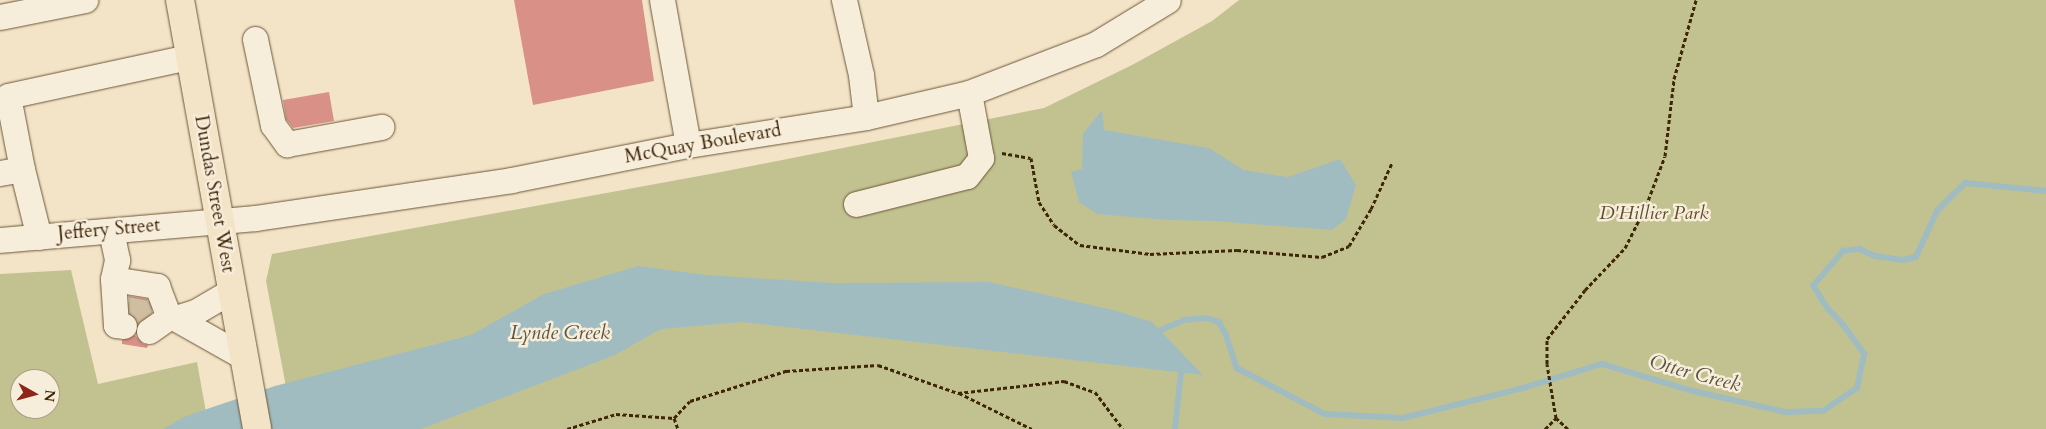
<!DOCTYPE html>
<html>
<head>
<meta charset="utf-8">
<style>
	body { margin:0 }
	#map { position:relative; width:2046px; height:429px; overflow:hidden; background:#f3e4c7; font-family:Cardo,serif }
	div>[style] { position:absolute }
	.green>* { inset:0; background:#c2c291 }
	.water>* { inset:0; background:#a0bcc0 }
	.stream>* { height:5.5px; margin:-2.75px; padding:0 2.75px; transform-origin:2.75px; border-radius:2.75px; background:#a0bcc0 }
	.building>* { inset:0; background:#d89087 }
	.minor-tunnel>* { height:25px; margin-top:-12.5px; transform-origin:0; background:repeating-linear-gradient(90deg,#cfbea1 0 25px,transparent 0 37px) }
	.path>* { height:3px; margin-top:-1.5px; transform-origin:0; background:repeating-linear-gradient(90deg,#3f2607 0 4px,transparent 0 6.5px) }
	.roads { filter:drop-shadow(0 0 1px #6c5637) drop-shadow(0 0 1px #6c5637) }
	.minor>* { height:25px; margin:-12.5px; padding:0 12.5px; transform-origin:12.5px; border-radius:12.5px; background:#f7eddb }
	.major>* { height:28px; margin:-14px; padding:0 14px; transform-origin:14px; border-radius:14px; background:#f3e4c7 }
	span { translate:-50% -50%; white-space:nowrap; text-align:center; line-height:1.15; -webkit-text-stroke:5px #f7eddb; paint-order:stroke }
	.street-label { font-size:19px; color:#3f2607 }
	.park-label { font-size:19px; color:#604d2a; font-style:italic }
	.water-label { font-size:20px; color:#5c533e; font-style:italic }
	.north { position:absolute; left:10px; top:369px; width:50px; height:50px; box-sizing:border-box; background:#f7eddb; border:1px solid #ad9d86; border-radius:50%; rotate:97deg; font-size:14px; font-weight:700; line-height:20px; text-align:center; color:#3f2607 }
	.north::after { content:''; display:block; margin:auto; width:18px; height:22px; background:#8f2418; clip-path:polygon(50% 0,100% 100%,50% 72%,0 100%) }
</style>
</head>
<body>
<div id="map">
	<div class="green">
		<div style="clip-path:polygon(1239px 0,2046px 0,2046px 429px,294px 429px,266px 281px,272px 254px,721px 172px,1044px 108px,1132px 65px,1212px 21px)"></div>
		<div style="clip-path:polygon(evenodd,71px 270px,98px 384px,197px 362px,209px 429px,0 429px,0 274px,71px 270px,20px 379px,50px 379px,50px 409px,20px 409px,20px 379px)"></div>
	</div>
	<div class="water">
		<div style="clip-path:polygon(1102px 110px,1104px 130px,1209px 148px,1244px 170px,1288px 177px,1340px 159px,1356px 185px,1346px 219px,1332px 230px,1215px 221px,1168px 220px,1097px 214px,1079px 202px,1071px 172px,1082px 169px,1083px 134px)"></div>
		<div style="clip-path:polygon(638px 266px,706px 275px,834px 283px,989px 282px,1113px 310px,1152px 322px,1203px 375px,742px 322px,661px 329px,615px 355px,421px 429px,163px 429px,186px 416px,275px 386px,471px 335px,544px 294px)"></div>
	</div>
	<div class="stream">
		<div style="left:1161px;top:330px;width:25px;rotate:-23deg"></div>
		<div style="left:1184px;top:320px;width:22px;rotate:-5deg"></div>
		<div style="left:1206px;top:318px;width:14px;rotate:17deg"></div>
		<div style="left:1219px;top:322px;width:14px;rotate:60deg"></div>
		<div style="left:1226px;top:334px;width:36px;rotate:72deg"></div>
		<div style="left:1237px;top:368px;width:99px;rotate:27.6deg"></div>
		<div style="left:1325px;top:414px;width:78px;rotate:2.9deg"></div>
		<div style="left:1403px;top:418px;width:124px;rotate:-14deg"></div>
		<div style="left:1523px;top:388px;width:83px;rotate:-16.9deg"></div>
		<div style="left:1602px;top:364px;width:91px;rotate:16.6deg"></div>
		<div style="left:1689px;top:390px;width:99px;rotate:12.8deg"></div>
		<div style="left:1786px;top:412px;width:37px;rotate:-2deg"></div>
		<div style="left:1823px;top:411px;width:41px;rotate:-34.1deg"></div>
		<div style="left:1857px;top:388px;width:35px;rotate:-78deg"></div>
		<div style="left:1864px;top:354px;width:34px;rotate:-126deg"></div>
		<div style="left:1844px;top:326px;width:25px;rotate:-133deg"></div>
		<div style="left:1827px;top:308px;width:26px;rotate:-122deg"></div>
		<div style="left:1813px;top:286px;width:46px;rotate:-49.4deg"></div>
		<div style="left:1843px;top:251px;width:17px;rotate:-7deg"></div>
		<div style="left:1860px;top:249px;width:17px;rotate:25deg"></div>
		<div style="left:1875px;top:256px;width:28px;rotate:8deg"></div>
		<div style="left:1903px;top:260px;width:13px;rotate:-13deg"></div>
		<div style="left:1916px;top:257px;width:51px;rotate:-65.5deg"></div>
		<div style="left:1937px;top:211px;width:40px;rotate:-45deg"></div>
		<div style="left:1965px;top:183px;width:81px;rotate:5.6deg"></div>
		<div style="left:1175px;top:429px;width:57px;rotate:-84deg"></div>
	</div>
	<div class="building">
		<div style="clip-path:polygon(514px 0,642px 0,654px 81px,533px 105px)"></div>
		<div style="clip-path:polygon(329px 92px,334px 121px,293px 128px,286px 119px,283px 100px)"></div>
		<div style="clip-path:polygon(129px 296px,147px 299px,152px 312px,138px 323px,130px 313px)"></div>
		<div style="clip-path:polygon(135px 335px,143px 344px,148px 345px,147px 348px,122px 344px,122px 340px)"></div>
	</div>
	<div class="minor-tunnel">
		<div style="left:127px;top:309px;width:25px;rotate:11deg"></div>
	</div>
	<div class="path">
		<div style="left:1002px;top:153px;width:29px;rotate:10deg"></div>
		<div style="left:1031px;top:158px;width:45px;rotate:79.7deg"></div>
		<div style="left:1039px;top:202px;width:27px;rotate:57deg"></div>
		<div style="left:1054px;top:225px;width:33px;rotate:38deg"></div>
		<div style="left:1080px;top:245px;width:71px;rotate:7.3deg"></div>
		<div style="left:1150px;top:254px;width:87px;rotate:-2.6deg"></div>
		<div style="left:1237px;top:250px;width:85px;rotate:4.7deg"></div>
		<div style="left:1322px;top:257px;width:29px;rotate:-22deg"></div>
		<div style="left:1349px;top:246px;width:43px;rotate:-59.3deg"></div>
		<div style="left:1371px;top:209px;width:51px;rotate:-65.5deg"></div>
		<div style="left:959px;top:393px;width:81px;rotate:26.3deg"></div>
		<div style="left:674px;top:418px;width:23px;rotate:-47deg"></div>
		<div style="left:690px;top:401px;width:101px;rotate:-17.4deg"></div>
		<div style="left:786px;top:371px;width:92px;rotate:-3.7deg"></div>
		<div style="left:878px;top:365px;width:85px;rotate:19.3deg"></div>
		<div style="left:958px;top:393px;width:107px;rotate:-6.5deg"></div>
		<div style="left:1064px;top:381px;width:33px;rotate:20deg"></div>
		<div style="left:1095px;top:392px;width:46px;rotate:52.9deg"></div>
		<div style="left:567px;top:429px;width:51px;rotate:-17deg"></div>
		<div style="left:616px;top:414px;width:58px;rotate:3.9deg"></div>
		<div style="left:674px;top:418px;width:12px;rotate:70deg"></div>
		<div style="left:1545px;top:429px;width:16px;rotate:-45deg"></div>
		<div style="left:1568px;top:429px;width:16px;rotate:-137deg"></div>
		<div style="left:1556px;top:418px;width:55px;rotate:-99.5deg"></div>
		<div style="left:1547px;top:364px;width:25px;rotate:-90deg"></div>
		<div style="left:1547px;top:339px;width:62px;rotate:-52.2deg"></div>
		<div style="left:1585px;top:290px;width:58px;rotate:-46.4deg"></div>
		<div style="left:1625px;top:248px;width:47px;rotate:-63.4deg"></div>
		<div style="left:1646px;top:206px;width:53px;rotate:-69.2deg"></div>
		<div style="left:1665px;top:156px;width:78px;rotate:-83.3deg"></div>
		<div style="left:1674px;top:79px;width:82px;rotate:-74.4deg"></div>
	</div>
	<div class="roads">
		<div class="minor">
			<div style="left:662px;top:0;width:147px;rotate:79.8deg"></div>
			<div style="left:844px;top:0;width:77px;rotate:77.2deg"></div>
			<div style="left:861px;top:75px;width:42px;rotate:83.2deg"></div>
			<div style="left:0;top:17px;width:87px;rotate:-11.3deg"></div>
			<div style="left:255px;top:39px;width:88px;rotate:78.2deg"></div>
			<div style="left:273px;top:125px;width:24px;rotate:54deg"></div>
			<div style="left:287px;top:144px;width:96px;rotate:-10.3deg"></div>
			<div style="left:22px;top:169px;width:74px;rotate:-100.9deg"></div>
			<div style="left:8px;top:96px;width:185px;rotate:-12.2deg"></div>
			<div style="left:0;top:173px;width:22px;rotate:-10deg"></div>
			<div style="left:22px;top:169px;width:70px;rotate:76deg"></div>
			<div style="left:856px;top:204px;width:114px;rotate:-14.2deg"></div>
			<div style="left:967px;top:176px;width:23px;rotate:-52deg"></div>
			<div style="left:981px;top:158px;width:66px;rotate:-100.5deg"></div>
			<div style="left:111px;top:231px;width:30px;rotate:78deg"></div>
			<div style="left:117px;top:260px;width:19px;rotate:102deg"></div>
			<div style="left:113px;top:279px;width:46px;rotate:86.3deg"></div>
			<div style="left:116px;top:325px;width:8px;rotate:7deg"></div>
			<div style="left:0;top:240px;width:256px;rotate:-4.9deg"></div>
			<div style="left:255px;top:218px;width:259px;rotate:-8.4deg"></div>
			<div style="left:511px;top:180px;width:180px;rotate:-11.2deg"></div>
			<div style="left:688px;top:145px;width:180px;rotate:-8.9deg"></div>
			<div style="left:866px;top:117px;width:106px;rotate:-13.1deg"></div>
			<div style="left:969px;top:93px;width:136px;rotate:-21.1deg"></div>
			<div style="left:1096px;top:44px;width:84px;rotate:-31.4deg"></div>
			<div style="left:113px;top:279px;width:45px;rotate:9deg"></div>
			<div style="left:157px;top:286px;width:33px;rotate:69deg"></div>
			<div style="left:231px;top:291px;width:42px;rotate:149.7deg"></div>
			<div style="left:195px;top:312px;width:21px;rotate:163deg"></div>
			<div style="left:175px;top:318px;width:79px;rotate:29.5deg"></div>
			<div style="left:149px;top:331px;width:24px;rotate:-35deg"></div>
		</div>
		<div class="major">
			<div style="left:180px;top:0;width:436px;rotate:79.8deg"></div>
		</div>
	</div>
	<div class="street-label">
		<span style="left:703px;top:144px;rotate:-10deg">McQuay Boulevard</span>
		<span style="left:214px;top:194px;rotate:80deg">Dundas Street West</span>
		<span style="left:109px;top:230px;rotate:-5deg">Jeffery Street</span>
	</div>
	<div class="park-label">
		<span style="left:1654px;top:214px">D'Hillier Park</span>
	</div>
	<div class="water-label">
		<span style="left:560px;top:332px">Lynde Creek</span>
		<span style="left:1695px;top:373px;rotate:15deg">Otter Creek</span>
	</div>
	<div class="north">N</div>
</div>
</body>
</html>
